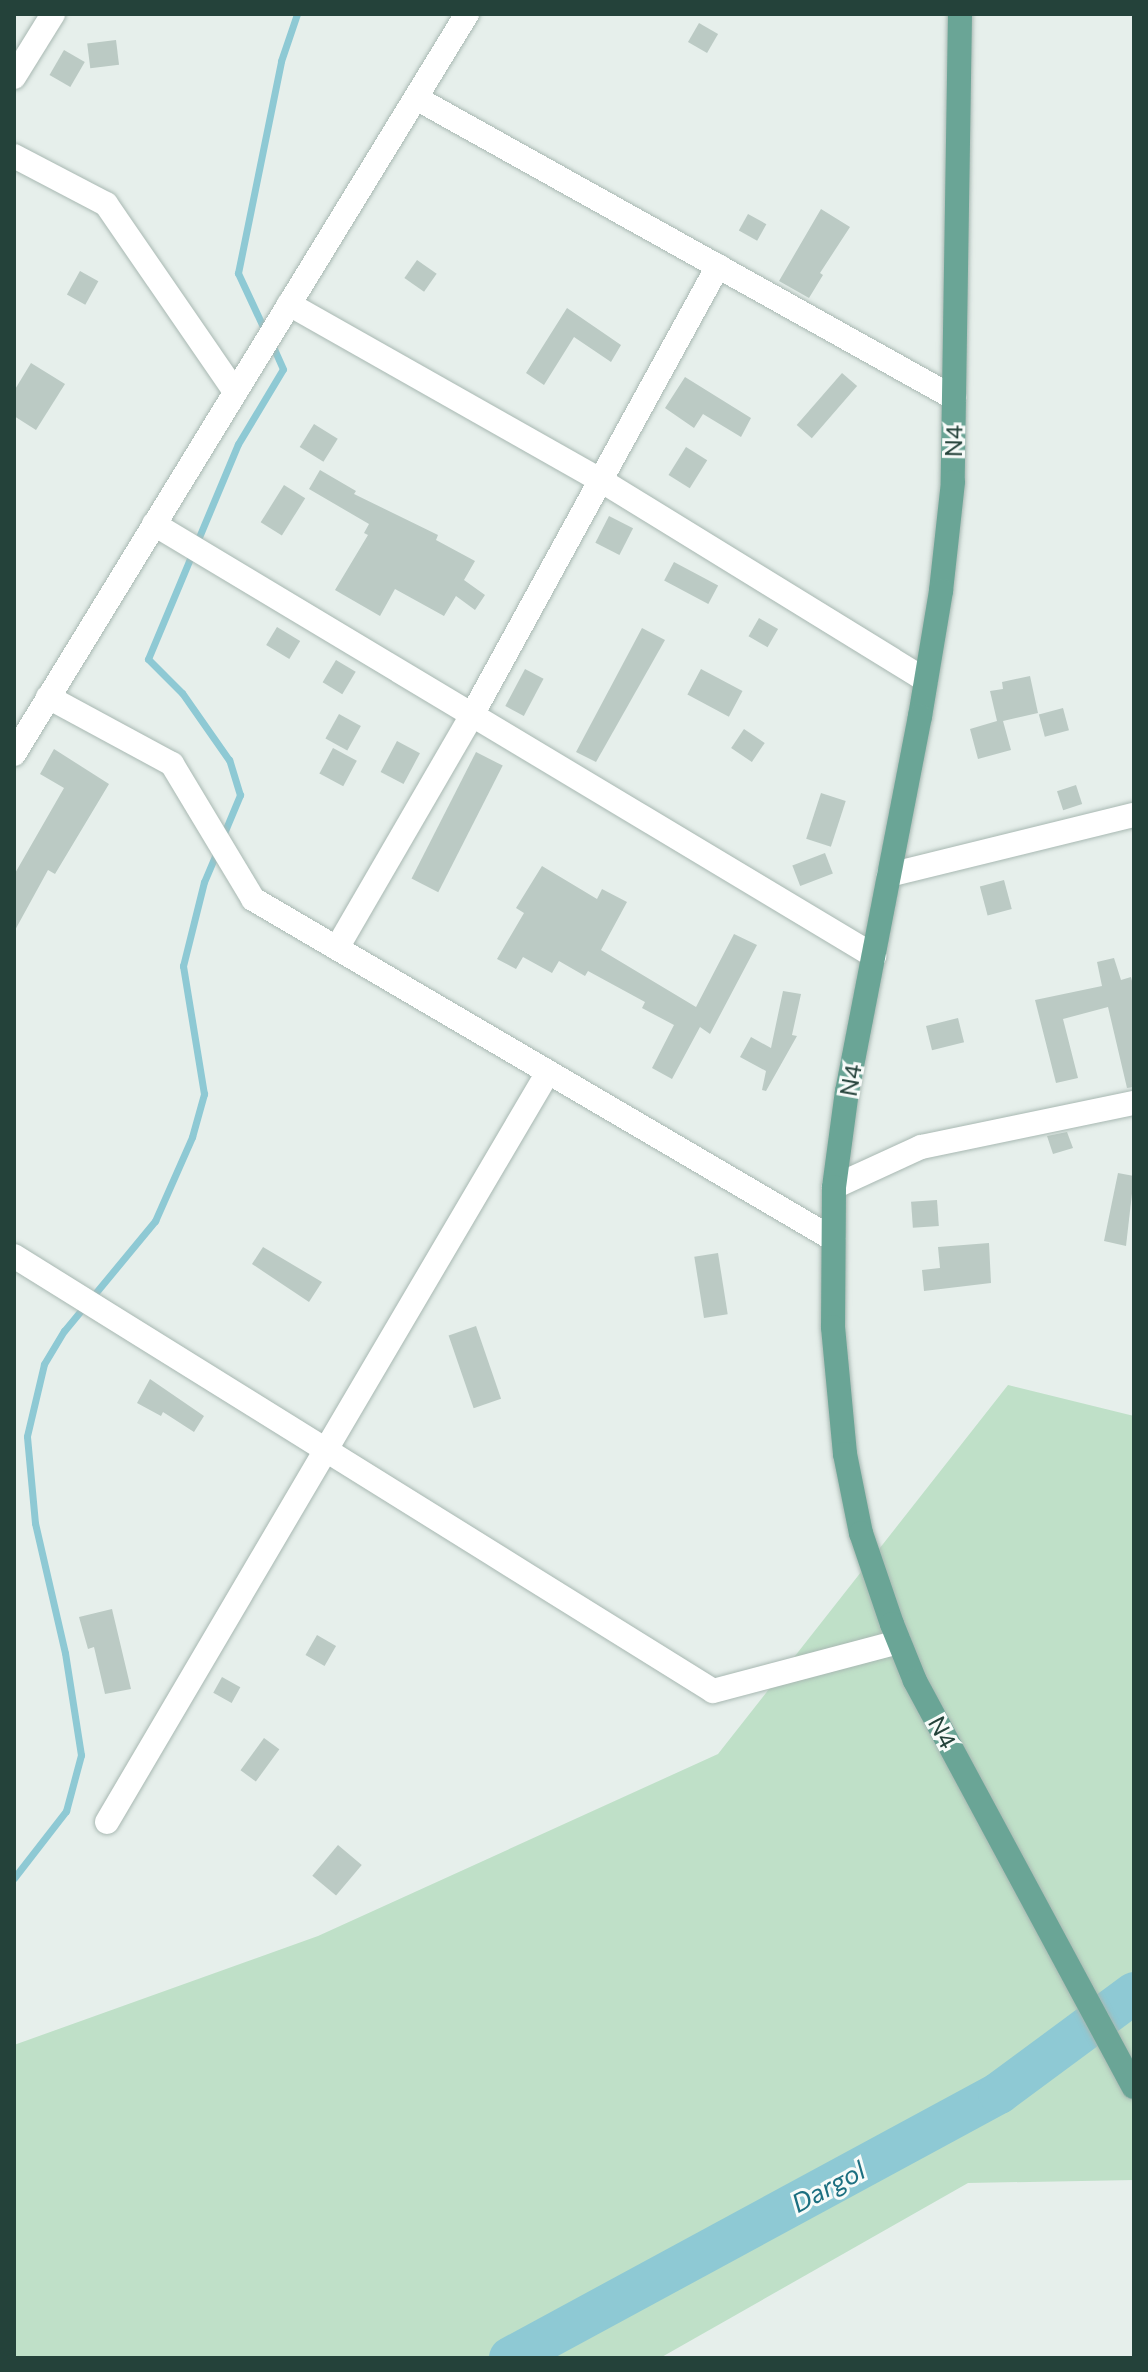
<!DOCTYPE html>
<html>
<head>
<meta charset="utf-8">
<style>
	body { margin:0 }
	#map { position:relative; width:1148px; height:2372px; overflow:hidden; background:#e6efeb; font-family:Commissioner,sans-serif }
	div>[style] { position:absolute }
	.green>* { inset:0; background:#bfe0c8 }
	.stream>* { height:7px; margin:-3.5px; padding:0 3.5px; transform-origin:3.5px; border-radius:3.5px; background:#8ec9d4 }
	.river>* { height:42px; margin:-21px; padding:0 21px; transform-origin:21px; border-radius:21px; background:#8ec9d4 }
	.building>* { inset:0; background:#bbcac4; transform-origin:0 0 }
	.roads { filter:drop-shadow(0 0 2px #a8b8b2) drop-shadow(0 0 2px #a8b8b2) }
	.street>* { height:24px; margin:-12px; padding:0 12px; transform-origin:12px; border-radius:12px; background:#fff }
	.secondary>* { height:24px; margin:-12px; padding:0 12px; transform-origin:12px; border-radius:12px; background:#fff }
	.primary>* { height:24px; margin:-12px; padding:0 12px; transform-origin:12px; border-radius:12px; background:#6aa596 }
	span { translate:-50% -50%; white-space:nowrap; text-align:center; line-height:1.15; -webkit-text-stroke:6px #f7fbf9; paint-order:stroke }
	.street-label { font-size:24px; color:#24423a }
	.water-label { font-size:26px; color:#1c6f80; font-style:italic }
	.frame { position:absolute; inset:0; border:16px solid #24423a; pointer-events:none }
</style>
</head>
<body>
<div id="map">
	<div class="green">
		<div style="clip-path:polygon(1008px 1385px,1134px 1416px,1134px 2180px,968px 2183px,660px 2358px,14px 2358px,14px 2045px,318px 1936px,718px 1754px)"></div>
	</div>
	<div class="stream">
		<div style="left:265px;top:331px;width:64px;rotate:-115deg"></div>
		<div style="left:238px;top:273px;width:216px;rotate:-78.5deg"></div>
		<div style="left:281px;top:61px;width:50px;rotate:-71.2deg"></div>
		<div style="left:222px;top:838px;width:47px;rotate:-67.3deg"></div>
		<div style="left:240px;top:795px;width:37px;rotate:-107deg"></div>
		<div style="left:229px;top:760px;width:82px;rotate:-125deg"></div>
		<div style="left:182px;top:693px;width:48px;rotate:-135deg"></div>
		<div style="left:148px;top:659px;width:233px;rotate:-67.3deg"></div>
		<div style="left:238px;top:444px;width:87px;rotate:-59deg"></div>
		<div style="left:283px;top:369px;width:30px;rotate:-114deg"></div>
		<div style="left:14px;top:1878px;width:85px;rotate:-52.2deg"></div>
		<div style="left:66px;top:1811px;width:58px;rotate:-75deg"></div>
		<div style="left:81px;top:1755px;width:103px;rotate:-98.9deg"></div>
		<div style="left:65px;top:1653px;width:133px;rotate:-103deg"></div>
		<div style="left:35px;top:1523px;width:87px;rotate:-95.3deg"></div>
		<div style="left:27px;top:1436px;width:74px;rotate:-76.7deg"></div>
		<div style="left:44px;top:1364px;width:39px;rotate:-59deg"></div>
		<div style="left:64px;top:1331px;width:143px;rotate:-50.4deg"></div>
		<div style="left:155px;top:1221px;width:92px;rotate:-66.2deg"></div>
		<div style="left:192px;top:1137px;width:45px;rotate:-74.4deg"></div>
		<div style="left:204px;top:1094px;width:130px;rotate:-99.3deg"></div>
		<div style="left:183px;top:966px;width:87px;rotate:-76deg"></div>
		<div style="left:204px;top:882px;width:36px;rotate:-67deg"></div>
	</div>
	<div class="river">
		<div style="left:510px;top:2358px;width:556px;rotate:-28.45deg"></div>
		<div style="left:999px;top:2093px;width:168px;rotate:-36.5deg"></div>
	</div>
	<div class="building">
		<div style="left:699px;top:23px;width:22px;height:22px;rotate:30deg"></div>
		<div style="left:116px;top:40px;width:25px;height:29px;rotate:83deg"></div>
		<div style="left:64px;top:50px;width:24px;height:29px;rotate:30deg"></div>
		<div style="clip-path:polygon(821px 209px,850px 227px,820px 273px,823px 275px,809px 298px,779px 281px)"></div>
		<div style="left:748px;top:214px;width:21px;height:19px;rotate:29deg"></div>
		<div style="left:417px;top:260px;width:24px;height:22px;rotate:35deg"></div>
		<div style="left:80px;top:271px;width:21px;height:27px;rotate:29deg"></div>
		<div style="clip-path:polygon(567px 308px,621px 345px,611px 362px,574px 337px,544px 385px,526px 373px)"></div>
		<div style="clip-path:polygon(31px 363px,65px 384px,36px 430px,14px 416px,14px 391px)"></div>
		<div style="left:842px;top:373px;width:20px;height:69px;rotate:41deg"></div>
		<div style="clip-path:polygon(685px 377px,751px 418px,741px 437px,703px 414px,694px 428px,665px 408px)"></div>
		<div style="left:314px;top:424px;width:28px;height:27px;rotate:32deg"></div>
		<div style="left:686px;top:447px;width:25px;height:33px;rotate:32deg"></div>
		<div style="clip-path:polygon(320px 470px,356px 491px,354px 494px,438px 535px,436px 540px,475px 561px,464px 580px,485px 595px,475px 610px,456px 596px,444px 616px,395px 589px,380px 616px,335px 590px,368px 535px,364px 533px,369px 524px,309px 489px)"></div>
		<div style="left:284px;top:485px;width:25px;height:44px;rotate:32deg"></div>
		<div style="left:609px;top:516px;width:27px;height:30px;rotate:27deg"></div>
		<div style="left:674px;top:562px;width:50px;height:21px;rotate:28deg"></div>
		<div style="left:759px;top:618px;width:22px;height:21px;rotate:30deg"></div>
		<div style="left:277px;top:627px;width:27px;height:21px;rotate:31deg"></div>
		<div style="clip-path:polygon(642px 628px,665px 640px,596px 762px,576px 752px)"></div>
		<div style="left:336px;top:660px;width:23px;height:26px;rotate:31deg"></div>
		<div style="left:525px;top:669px;width:21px;height:42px;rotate:28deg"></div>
		<div style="left:701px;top:669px;width:47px;height:29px;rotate:28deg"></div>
		<div style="clip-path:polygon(1030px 676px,1038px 713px,1003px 721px,1011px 750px,978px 759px,970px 729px,997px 721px,990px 691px,1003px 689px,1002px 682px)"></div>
		<div style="left:1063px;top:708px;width:23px;height:25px;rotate:75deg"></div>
		<div style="left:339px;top:714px;width:25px;height:28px;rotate:29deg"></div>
		<div style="left:744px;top:729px;width:25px;height:23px;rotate:34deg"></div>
		<div style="left:397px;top:741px;width:26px;height:35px;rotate:28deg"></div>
		<div style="left:333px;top:748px;width:27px;height:29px;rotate:28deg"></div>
		<div style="clip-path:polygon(54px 749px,109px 784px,55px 874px,48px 870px,14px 932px,14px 875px,64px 788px,40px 774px)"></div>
		<div style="left:476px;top:752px;width:30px;height:142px;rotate:27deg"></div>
		<div style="left:1076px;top:785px;width:20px;height:20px;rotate:72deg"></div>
		<div style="left:821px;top:793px;width:26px;height:48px;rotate:18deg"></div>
		<div style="left:825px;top:853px;width:22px;height:35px;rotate:69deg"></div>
		<div style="clip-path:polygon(542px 866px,597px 899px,602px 889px,627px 902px,601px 950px,696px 1007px,734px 934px,757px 945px,710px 1034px,700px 1027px,672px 1079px,652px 1068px,674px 1025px,642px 1008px,645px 1002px,588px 971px,585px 976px,559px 961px,552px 973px,523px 957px,516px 969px,497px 959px,524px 913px,516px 908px)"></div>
		<div style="left:1004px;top:880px;width:30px;height:25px;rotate:75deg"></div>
		<div style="clip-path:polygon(1114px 958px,1121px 980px,1131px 977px,1134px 989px,1134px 1087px,1127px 1088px,1108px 1007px,1063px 1019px,1078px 1078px,1056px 1083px,1035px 1000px,1102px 986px,1097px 962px)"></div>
		<div style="clip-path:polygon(783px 991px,801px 994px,792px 1035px,797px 1036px,766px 1091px,762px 1090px,766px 1071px,740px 1057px,751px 1037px,771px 1048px)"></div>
		<div style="left:958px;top:1018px;width:25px;height:33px;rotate:76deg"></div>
		<div style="clip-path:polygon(1067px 1132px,1073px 1148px,1053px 1154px,1047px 1136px)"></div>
		<div style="clip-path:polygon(1118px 1173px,1134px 1176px,1126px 1246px,1104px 1241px)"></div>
		<div style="left:937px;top:1200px;width:26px;height:26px;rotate:86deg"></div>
		<div style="clip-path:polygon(989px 1243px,991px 1283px,924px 1291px,922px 1270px,940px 1268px,938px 1247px)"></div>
		<div style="clip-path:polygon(263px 1247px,322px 1282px,309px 1302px,252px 1264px)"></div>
		<div style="left:718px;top:1253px;width:62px;height:24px;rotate:81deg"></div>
		<div style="left:476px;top:1326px;width:77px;height:29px;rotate:71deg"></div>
		<div style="clip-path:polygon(150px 1379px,204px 1416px,194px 1432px,163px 1412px,161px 1416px,137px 1403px)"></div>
		<div style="clip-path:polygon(112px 1609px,131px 1689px,105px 1694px,94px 1647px,88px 1649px,79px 1617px)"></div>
		<div style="left:317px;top:1635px;width:22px;height:23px;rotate:30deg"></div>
		<div style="left:222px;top:1677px;width:21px;height:18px;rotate:29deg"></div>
		<div style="left:264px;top:1738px;width:19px;height:40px;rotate:36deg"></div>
		<div style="left:338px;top:1845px;width:31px;height:40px;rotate:40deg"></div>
	</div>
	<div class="roads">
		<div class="street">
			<div style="left:14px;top:77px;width:74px;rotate:-58.2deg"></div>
			<div style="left:416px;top:98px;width:616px;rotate:29.14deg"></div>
			<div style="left:14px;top:156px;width:104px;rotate:27.6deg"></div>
			<div style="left:106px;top:204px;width:228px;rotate:55.5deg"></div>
			<div style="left:289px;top:304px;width:360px;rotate:29.5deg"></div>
			<div style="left:602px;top:481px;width:380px;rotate:31.6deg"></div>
			<div style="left:154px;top:524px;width:840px;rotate:30.96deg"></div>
			<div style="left:48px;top:697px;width:141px;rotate:28.4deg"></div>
			<div style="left:172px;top:764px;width:157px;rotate:59deg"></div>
			<div style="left:253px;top:899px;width:672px;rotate:30.38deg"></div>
			<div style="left:889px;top:875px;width:252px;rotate:-13.8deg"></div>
			<div style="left:337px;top:948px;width:269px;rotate:-59.9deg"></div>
			<div style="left:472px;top:715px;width:512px;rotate:-61.28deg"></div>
			<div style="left:834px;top:1187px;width:96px;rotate:-24.7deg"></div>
			<div style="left:921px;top:1147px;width:217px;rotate:-11.7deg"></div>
			<div style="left:14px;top:1256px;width:823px;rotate:31.89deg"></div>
			<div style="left:713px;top:1691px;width:192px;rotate:-14.8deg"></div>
			<div style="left:107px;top:1822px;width:870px;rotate:-59.54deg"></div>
		</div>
		<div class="secondary">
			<div style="left:14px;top:754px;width:868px;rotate:-58.53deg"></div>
		</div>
		<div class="primary">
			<div style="left:960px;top:14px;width:468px;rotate:90.9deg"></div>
			<div style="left:953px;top:482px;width:110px;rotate:96.3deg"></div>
			<div style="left:941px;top:591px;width:127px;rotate:99.5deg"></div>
			<div style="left:920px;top:716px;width:382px;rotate:101deg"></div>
			<div style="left:847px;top:1091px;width:97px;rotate:97.7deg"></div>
			<div style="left:834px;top:1187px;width:140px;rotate:90.4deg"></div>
			<div style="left:833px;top:1327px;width:128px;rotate:84.6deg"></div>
			<div style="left:845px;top:1454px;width:81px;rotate:78.6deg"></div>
			<div style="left:861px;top:1533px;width:96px;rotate:71.2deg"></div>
			<div style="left:892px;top:1624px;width:61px;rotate:68deg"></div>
			<div style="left:915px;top:1681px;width:461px;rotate:61.7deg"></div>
		</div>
	</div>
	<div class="street-label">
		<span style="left:953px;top:441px;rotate:-89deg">N4</span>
		<span style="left:850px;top:1080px;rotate:-80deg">N4</span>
		<span style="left:943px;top:1732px;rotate:62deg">N4</span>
	</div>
	<div class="water-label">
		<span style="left:828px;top:2186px;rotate:-28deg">Dargol</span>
	</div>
	<div class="frame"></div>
</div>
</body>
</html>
